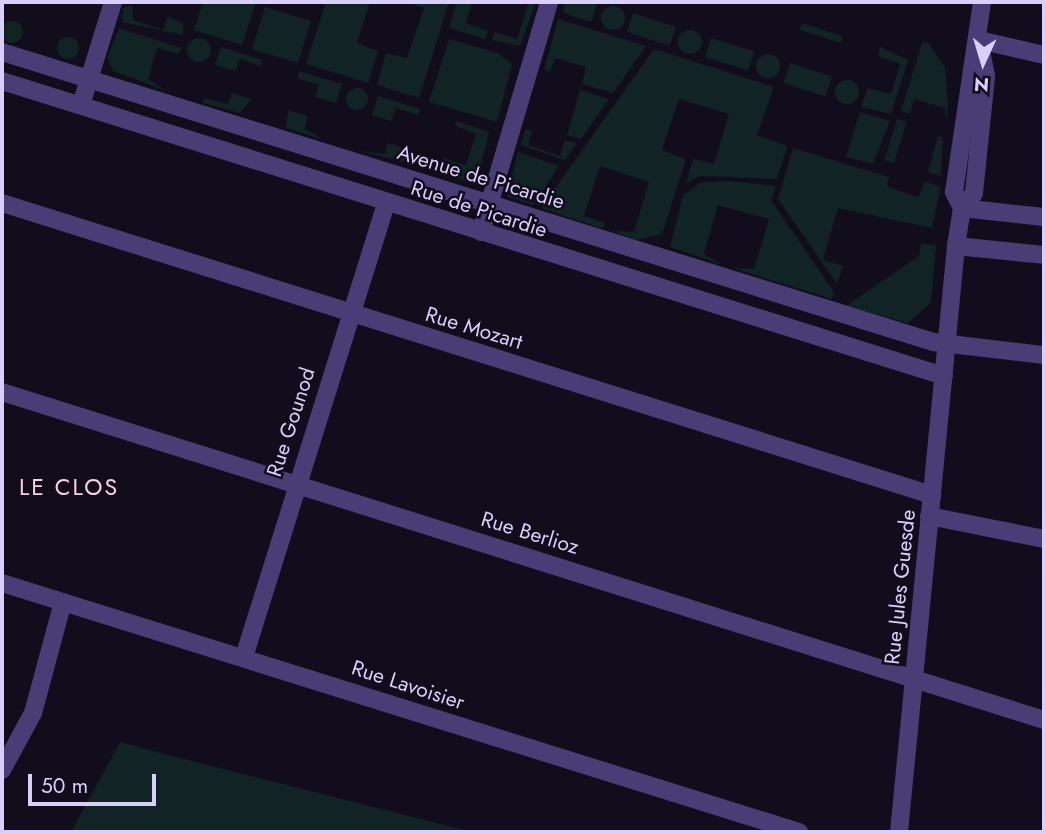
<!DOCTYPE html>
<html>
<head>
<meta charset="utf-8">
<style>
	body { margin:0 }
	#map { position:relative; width:1046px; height:834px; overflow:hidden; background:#120d1c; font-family:Jost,sans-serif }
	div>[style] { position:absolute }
	.green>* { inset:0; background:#112325; transform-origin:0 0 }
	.round { border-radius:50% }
	.street>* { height:18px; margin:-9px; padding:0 9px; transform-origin:9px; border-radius:9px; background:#493d76 }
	span { translate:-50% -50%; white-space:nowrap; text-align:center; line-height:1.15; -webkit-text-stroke:5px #120d1c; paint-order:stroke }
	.street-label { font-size:21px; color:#dacefa }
	.neighbourhood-label { font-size:23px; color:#facfe3; letter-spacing:2px }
	.frame { position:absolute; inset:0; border:4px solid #dacefa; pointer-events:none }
	.north { position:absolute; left:948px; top:28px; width:70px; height:70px; -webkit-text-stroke:5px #120d1c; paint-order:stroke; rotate:184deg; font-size:19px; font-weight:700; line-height:28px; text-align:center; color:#dacefa }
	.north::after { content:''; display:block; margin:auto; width:24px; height:32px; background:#dacefa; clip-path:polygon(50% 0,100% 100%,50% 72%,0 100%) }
	.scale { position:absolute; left:28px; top:774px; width:128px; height:32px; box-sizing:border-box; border:4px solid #dacefa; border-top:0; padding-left:9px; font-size:21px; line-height:24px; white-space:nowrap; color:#dacefa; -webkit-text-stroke:5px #120d1c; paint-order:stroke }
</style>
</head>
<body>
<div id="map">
	<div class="green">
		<div style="clip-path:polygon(203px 2px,256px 2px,242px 45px,194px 30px)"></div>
		<div style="clip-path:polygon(326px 2px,370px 2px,357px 43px,378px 51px,368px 83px,306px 64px)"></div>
		<div style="clip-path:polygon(405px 2px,449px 2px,419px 98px,377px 85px,386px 53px,407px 58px,424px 8px)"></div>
		<div style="clip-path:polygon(457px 2px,472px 2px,466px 23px,488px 31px,485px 39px,449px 28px)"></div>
		<div style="clip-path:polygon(529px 2px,536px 2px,520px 46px,492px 40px,494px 32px,517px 39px)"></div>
		<div style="clip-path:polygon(563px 2px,598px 2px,591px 22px,564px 13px)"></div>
		<div style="clip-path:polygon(132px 5px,133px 20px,163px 30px,168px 16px,184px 24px,182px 35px,122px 22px,123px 8px)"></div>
		<div class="round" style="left:601px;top:6px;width:24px;height:24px"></div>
		<div style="left:265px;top:7px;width:48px;height:44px;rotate:17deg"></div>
		<div style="left:633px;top:13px;width:45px;height:20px;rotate:18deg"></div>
		<div style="clip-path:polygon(558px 19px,646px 46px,613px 93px,582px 84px,586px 67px,555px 58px,550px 72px,544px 70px)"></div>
		<div class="round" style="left:1px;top:21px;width:22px;height:22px"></div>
		<div style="left:802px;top:23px;width:43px;height:7px;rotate:18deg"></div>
		<div style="clip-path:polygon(119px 28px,181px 48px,179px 54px,157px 48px,148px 79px,167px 91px,113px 71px,107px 58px)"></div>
		<div class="round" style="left:678px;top:30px;width:24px;height:24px"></div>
		<div class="round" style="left:57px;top:37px;width:22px;height:22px"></div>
		<div style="left:711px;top:38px;width:45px;height:20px;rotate:17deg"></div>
		<div class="round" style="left:187px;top:38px;width:24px;height:24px"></div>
		<div style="clip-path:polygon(449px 39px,498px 53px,512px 64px,497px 122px,429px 102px)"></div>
		<div style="clip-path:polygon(928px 42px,945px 68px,948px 105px,946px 124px,945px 108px,914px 99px,910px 114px,901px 111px,922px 43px)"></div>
		<div style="clip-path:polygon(221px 47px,263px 60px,261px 66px,240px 59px,235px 71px,215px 65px)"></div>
		<div style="clip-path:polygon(880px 47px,908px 60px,891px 114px,861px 107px,868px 88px,891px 94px,900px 64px,878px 56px)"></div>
		<div style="clip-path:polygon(654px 49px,774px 87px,757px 135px,787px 146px,777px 179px,699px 176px,686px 184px,693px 159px,714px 164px,729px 114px,679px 99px,662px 150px,686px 159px,662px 234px,637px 240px,612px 231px,634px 232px,649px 182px,600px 166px,584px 216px,605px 223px,603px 229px,541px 208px)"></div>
		<div class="round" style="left:756px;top:54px;width:24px;height:24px"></div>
		<div style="left:790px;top:63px;width:44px;height:21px;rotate:18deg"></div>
		<div style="clip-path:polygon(299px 71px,342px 84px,336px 103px,315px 97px,319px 85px,297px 78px)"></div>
		<div class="round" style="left:835px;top:80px;width:24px;height:24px"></div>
		<div class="round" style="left:346px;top:88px;width:22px;height:22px"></div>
		<div style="clip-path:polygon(580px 90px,609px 99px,581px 139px,567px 135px)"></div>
		<div style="clip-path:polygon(232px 93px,251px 99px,240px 113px,203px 103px,204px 98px,228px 104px)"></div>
		<div style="clip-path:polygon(378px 96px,420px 109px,418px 115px,396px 108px,391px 121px,372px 115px)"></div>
		<div style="clip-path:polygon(288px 110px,307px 116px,305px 129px,324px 140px,286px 128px)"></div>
		<div style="clip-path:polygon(860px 112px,890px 121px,873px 164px,846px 157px)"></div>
		<div style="left:897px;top:119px;width:10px;height:43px;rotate:17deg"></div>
		<div style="clip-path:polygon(456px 121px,489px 132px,476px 184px,440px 173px,443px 158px,466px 165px,476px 134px,455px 126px)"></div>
		<div style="clip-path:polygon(525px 129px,532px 131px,528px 145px,560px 156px,565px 140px,577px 143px,565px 160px,521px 145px)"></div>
		<div style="clip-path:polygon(938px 136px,943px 138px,941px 176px,928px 172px)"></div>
		<div style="clip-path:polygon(388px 143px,409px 150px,403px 162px,361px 151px,385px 154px)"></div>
		<div style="clip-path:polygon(793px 148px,889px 177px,887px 187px,919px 197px,924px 182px,941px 186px,932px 228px,838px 208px,823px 260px,843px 266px,837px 284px,778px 199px)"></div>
		<div style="clip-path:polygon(518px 152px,559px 166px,533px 205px,507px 197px)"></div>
		<div style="clip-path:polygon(730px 181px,776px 186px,771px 200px,834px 292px,832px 299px,733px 268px,754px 269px,769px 219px,718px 205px,704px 254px,723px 265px,670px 247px,683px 195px,702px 182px)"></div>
		<div style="clip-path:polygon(921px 244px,936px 245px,931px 302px,908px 323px,846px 306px,919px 256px)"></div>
		<div style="clip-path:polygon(120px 742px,168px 755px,472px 832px,71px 832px)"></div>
	</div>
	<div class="street">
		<div style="left:979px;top:40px;width:67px;rotate:13deg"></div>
		<div style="left:2px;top:52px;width:975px;rotate:17.3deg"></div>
		<div style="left:933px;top:342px;width:112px;rotate:6.7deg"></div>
		<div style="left:2px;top:81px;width:987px;rotate:17.39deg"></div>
		<div style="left:81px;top:105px;width:108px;rotate:-72.7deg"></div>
		<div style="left:2px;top:203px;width:975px;rotate:17.43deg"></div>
		<div style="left:962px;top:208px;width:18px;rotate:-117deg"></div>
		<div style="left:954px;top:192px;width:192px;rotate:-81.6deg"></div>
		<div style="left:962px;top:208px;width:82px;rotate:6.3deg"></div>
		<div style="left:481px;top:232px;width:240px;rotate:-73.5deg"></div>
		<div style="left:956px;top:246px;width:88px;rotate:5.8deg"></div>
		<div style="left:2px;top:392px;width:1092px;rotate:17.47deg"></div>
		<div style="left:929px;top:516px;width:117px;rotate:11.3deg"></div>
		<div style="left:2px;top:583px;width:835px;rotate:17.35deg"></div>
		<div style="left:244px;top:657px;width:476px;rotate:-72.6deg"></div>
		<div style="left:2px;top:770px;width:65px;rotate:-61.5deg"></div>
		<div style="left:33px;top:713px;width:115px;rotate:-74.9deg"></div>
		<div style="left:899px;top:832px;width:589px;rotate:-84.44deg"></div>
		<div style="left:956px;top:246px;width:38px;rotate:-81deg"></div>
		<div style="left:962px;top:208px;width:19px;rotate:-51deg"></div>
		<div style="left:974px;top:193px;width:118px;rotate:-84.1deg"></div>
		<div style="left:986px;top:76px;width:37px;rotate:-101deg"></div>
	</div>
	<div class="street-label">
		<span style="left:481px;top:177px;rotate:17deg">Avenue de Picardie</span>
		<span style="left:479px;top:209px;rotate:18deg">Rue de Picardie</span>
		<span style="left:474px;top:328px;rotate:17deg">Rue Mozart</span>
		<span style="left:291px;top:422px;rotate:-72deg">Rue Gounod</span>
		<span style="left:530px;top:533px;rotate:17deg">Rue Berlioz</span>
		<span style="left:900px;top:587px;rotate:-84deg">Rue Jules Guesde</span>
		<span style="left:408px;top:685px;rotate:18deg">Rue Lavoisier</span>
	</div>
	<div class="neighbourhood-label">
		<span style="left:69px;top:487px">LE CLOS</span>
	</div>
	<div class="frame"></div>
	<div class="north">N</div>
	<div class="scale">50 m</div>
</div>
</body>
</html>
